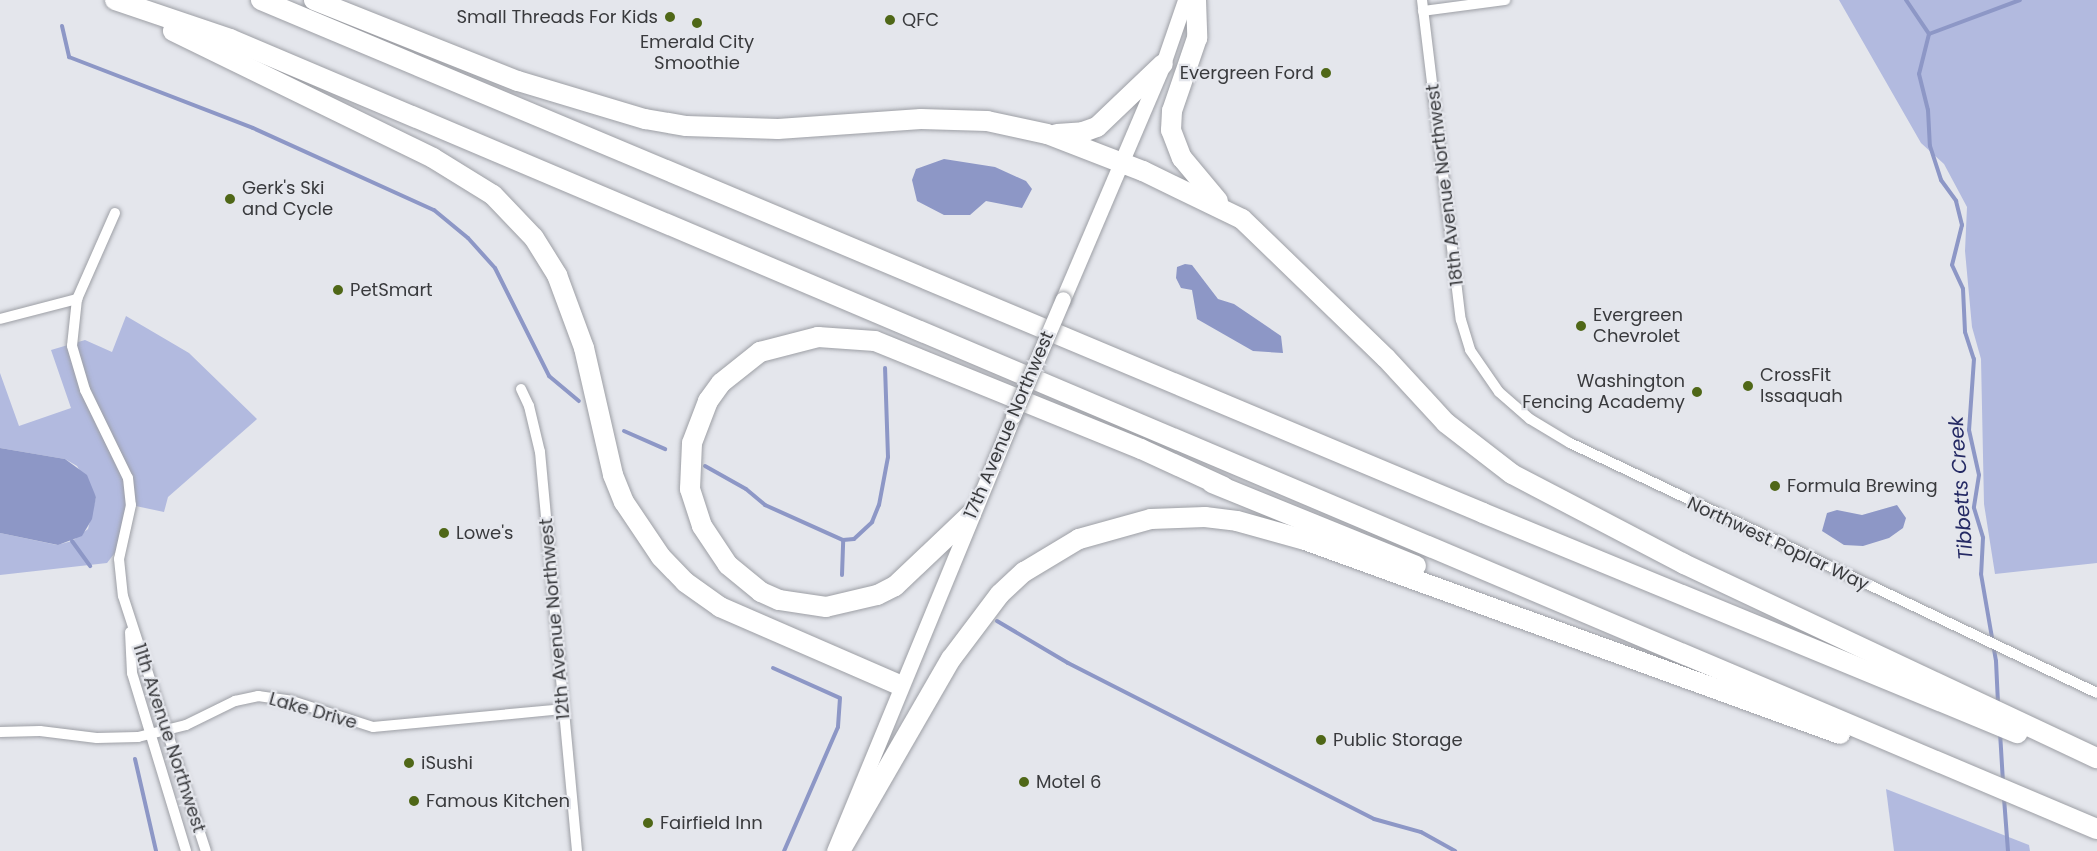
<!DOCTYPE html>
<html>
<head>
<meta charset="utf-8">
<style>
	body { margin:0 }
	#map { position:relative; width:2097px; height:851px; overflow:hidden; background:#e4e6ec; font-family:Poppins,sans-serif }
	div>[style] { position:absolute }
	.green>* { inset:0; background:#b2badf }
	.water>* { inset:0; background:#8d97c6 }
	.stream>* { height:4px; margin:-2px; padding:0 2px; transform-origin:2px; border-radius:2px; background:#8d97c6 }
	.roads { filter:drop-shadow(0 0 2px #9d9fa5) drop-shadow(0 0 2px #9d9fa5) }
	.minor>* { height:10px; margin:-5px; padding:0 5px; transform-origin:5px; border-radius:5px; background:#fff }
	.secondary>* { height:15px; margin:-7.5px; padding:0 7.5px; transform-origin:7.5px; border-radius:7.5px; background:#fff }
	.motorway>* { height:20px; margin:-10px; padding:0 10px; transform-origin:10px; border-radius:10px; background:#fff }
	.bridges { filter:drop-shadow(0 0 2px #9d9fa5) drop-shadow(0 0 2px #9d9fa5) }
	.secondary-bridge>* { height:15px; margin:-7.5px; padding:0 7.5px; transform-origin:7.5px; border-radius:7.5px; background:#fff }
	.dots>* { width:16px; height:16px; translate:-50% -50%; box-sizing:border-box; border:3px solid #e4e6ec; border-radius:50% }
	span { translate:-50% -50%; white-space:nowrap; text-align:center; line-height:1.15; -webkit-text-stroke:4.5px #e4e6ec; paint-order:stroke }
	.poi-label { font-size:18px; color:#393a3d }
	.right { translate:-100% -50%; text-align:right }
	.left { translate:0 -50%; text-align:left }
	.street-label { font-size:18px; color:#393a3d }
	.water-label { font-size:20px; color:#252a64; font-style:italic }
</style>
</head>
<body>
<div id="map">
	<div class="green">
		<div style="clip-path:polygon(1839px 0,2097px 0,2097px 563px,1995px 574px,1984px 504px,1981px 359px,1972px 327px,1965px 251px,1967px 207px,1944px 164px,1921px 143px)"></div>
		<div style="clip-path:polygon(126px 316px,189px 353px,257px 419px,168px 497px,164px 512px,131px 505px,121px 545px,107px 563px,0 575px,0 533px,57px 545px,72px 541px,88px 529px,96px 497px,77px 466px,65px 459px,0 448px,0 373px,19px 426px,71px 408px,51px 350px,85px 340px,112px 352px)"></div>
		<div style="clip-path:polygon(1886px 789px,2029px 845px,2030px 851px,1894px 851px)"></div>
	</div>
	<div class="water">
		<div style="clip-path:polygon(944px 159px,995px 167px,1026px 181px,1032px 189px,1022px 208px,986px 201px,970px 215px,944px 215px,917px 201px,912px 180px,916px 169px)"></div>
		<div style="clip-path:polygon(1185px 264px,1192px 265px,1218px 299px,1234px 304px,1281px 336px,1283px 353px,1253px 351px,1197px 319px,1192px 290px,1181px 288px,1176px 278px,1177px 267px)"></div>
		<div style="clip-path:polygon(0 448px,65px 459px,87px 475px,96px 497px,92px 519px,82px 536px,58px 545px,0 533px)"></div>
		<div style="clip-path:polygon(1897px 505px,1906px 518px,1903px 528px,1889px 538px,1863px 546px,1844px 545px,1822px 531px,1827px 513px,1837px 510px,1862px 515px)"></div>
	</div>
	<div class="stream">
		<div style="left:1906px;top:0;width:41px;rotate:55.9deg"></div>
		<div style="left:1929px;top:34px;width:41px;rotate:104deg"></div>
		<div style="left:1919px;top:74px;width:37px;rotate:76deg"></div>
		<div style="left:1928px;top:110px;width:36px;rotate:87deg"></div>
		<div style="left:1930px;top:146px;width:36px;rotate:72deg"></div>
		<div style="left:1941px;top:180px;width:26px;rotate:54deg"></div>
		<div style="left:1956px;top:201px;width:25px;rotate:76deg"></div>
		<div style="left:1962px;top:225px;width:41px;rotate:104deg"></div>
		<div style="left:1952px;top:265px;width:26px;rotate:65deg"></div>
		<div style="left:1963px;top:289px;width:43px;rotate:87.3deg"></div>
		<div style="left:1965px;top:332px;width:28px;rotate:72deg"></div>
		<div style="left:1974px;top:359px;width:71px;rotate:94deg"></div>
		<div style="left:1969px;top:430px;width:46px;rotate:77.5deg"></div>
		<div style="left:1979px;top:475px;width:33px;rotate:99deg"></div>
		<div style="left:1974px;top:508px;width:31px;rotate:73deg"></div>
		<div style="left:1983px;top:538px;width:36px;rotate:93deg"></div>
		<div style="left:1981px;top:574px;width:88px;rotate:80.2deg"></div>
		<div style="left:1996px;top:661px;width:43px;rotate:87.3deg"></div>
		<div style="left:62px;top:26px;width:32px;rotate:77deg"></div>
		<div style="left:69px;top:57px;width:197px;rotate:21.1deg"></div>
		<div style="left:253px;top:128px;width:199px;rotate:24.4deg"></div>
		<div style="left:434px;top:210px;width:44px;rotate:39.5deg"></div>
		<div style="left:468px;top:238px;width:40px;rotate:48deg"></div>
		<div style="left:495px;top:268px;width:121px;rotate:63.4deg"></div>
		<div style="left:549px;top:376px;width:39px;rotate:40deg"></div>
		<div style="left:1929px;top:34px;width:97px;rotate:-20.5deg"></div>
		<div style="left:624px;top:431px;width:45px;rotate:23.7deg"></div>
		<div style="left:705px;top:466px;width:47px;rotate:29.3deg"></div>
		<div style="left:746px;top:489px;width:25px;rotate:40deg"></div>
		<div style="left:765px;top:505px;width:85px;rotate:24.2deg"></div>
		<div style="left:843px;top:540px;width:11px;rotate:-5deg"></div>
		<div style="left:854px;top:539px;width:25px;rotate:-43deg"></div>
		<div style="left:872px;top:522px;width:18px;rotate:-68deg"></div>
		<div style="left:879px;top:505px;width:49px;rotate:-79.4deg"></div>
		<div style="left:888px;top:457px;width:89px;rotate:-91.9deg"></div>
		<div style="left:72px;top:541px;width:31px;rotate:54deg"></div>
		<div style="left:842px;top:575px;width:35px;rotate:-88deg"></div>
		<div style="left:997px;top:621px;width:82px;rotate:30.6deg"></div>
		<div style="left:1068px;top:663px;width:343px;rotate:27deg"></div>
		<div style="left:1374px;top:819px;width:49px;rotate:15.5deg"></div>
		<div style="left:1421px;top:832px;width:39px;rotate:29deg"></div>
		<div style="left:773px;top:668px;width:73px;rotate:24.1deg"></div>
		<div style="left:840px;top:698px;width:29px;rotate:94deg"></div>
		<div style="left:838px;top:727px;width:135px;rotate:113.5deg"></div>
		<div style="left:2000px;top:732px;width:50px;rotate:86.6deg"></div>
		<div style="left:135px;top:759px;width:94px;rotate:77.1deg"></div>
		<div style="left:2004px;top:798px;width:53px;rotate:85.7deg"></div>
	</div>
	<div class="roads">
		<div class="minor">
			<div style="left:1422px;top:0;width:322px;rotate:83.1deg"></div>
			<div style="left:1461px;top:320px;width:31px;rotate:73deg"></div>
			<div style="left:1470px;top:350px;width:51px;rotate:55.4deg"></div>
			<div style="left:1499px;top:392px;width:41px;rotate:41.1deg"></div>
			<div style="left:1530px;top:419px;width:47px;rotate:31deg"></div>
			<div style="left:1570px;top:443px;width:583px;rotate:25.38deg"></div>
			<div style="left:1423px;top:11px;width:83px;rotate:-7.6deg"></div>
			<div style="left:115px;top:213px;width:94px;rotate:113.8deg"></div>
			<div style="left:77px;top:299px;width:47px;rotate:96.1deg"></div>
			<div style="left:72px;top:346px;width:46px;rotate:73.5deg"></div>
			<div style="left:85px;top:390px;width:98px;rotate:64deg"></div>
			<div style="left:128px;top:478px;width:27px;rotate:84deg"></div>
			<div style="left:131px;top:505px;width:55px;rotate:102.5deg"></div>
			<div style="left:119px;top:559px;width:37px;rotate:84deg"></div>
			<div style="left:123px;top:596px;width:268px;rotate:72deg"></div>
			<div style="left:0;top:319px;width:80px;rotate:-14.6deg"></div>
			<div style="left:521px;top:389px;width:19px;rotate:65deg"></div>
			<div style="left:529px;top:406px;width:47px;rotate:76.6deg"></div>
			<div style="left:540px;top:452px;width:401px;rotate:84.7deg"></div>
			<div style="left:130px;top:632px;width:41px;rotate:87.2deg"></div>
			<div style="left:132px;top:673px;width:186px;rotate:73.1deg"></div>
			<div style="left:0;top:732px;width:40px;rotate:-1.4deg"></div>
			<div style="left:40px;top:731px;width:57px;rotate:7deg"></div>
			<div style="left:97px;top:738px;width:41px;rotate:-1.4deg"></div>
			<div style="left:138px;top:737px;width:49px;rotate:-14deg"></div>
			<div style="left:186px;top:725px;width:55px;rotate:-26.1deg"></div>
			<div style="left:235px;top:701px;width:24px;rotate:-12deg"></div>
			<div style="left:258px;top:696px;width:34px;rotate:8deg"></div>
			<div style="left:292px;top:701px;width:85px;rotate:17.8deg"></div>
			<div style="left:373px;top:727px;width:190px;rotate:-5.4deg"></div>
		</div>
		<div class="secondary">
			<div style="left:1063px;top:299px;width:255px;rotate:-66.9deg"></div>
			<div style="left:1163px;top:64px;width:68px;rotate:-71deg"></div>
			<div style="left:834px;top:851px;width:470px;rotate:-67.6deg"></div>
		</div>
		<div class="motorway">
			<div style="left:115px;top:0;width:121px;rotate:18.7deg"></div>
			<div style="left:230px;top:39px;width:2027px;rotate:22.94deg"></div>
			<div style="left:261px;top:0;width:1325px;rotate:22.77deg"></div>
			<div style="left:1483px;top:513px;width:578px;rotate:22.39deg"></div>
			<div style="left:314px;top:0;width:219px;rotate:21.7deg"></div>
			<div style="left:518px;top:81px;width:133px;rotate:16.7deg"></div>
			<div style="left:645px;top:119px;width:42px;rotate:9.7deg"></div>
			<div style="left:686px;top:126px;width:92px;rotate:1.9deg"></div>
			<div style="left:778px;top:129px;width:143px;rotate:-4deg"></div>
			<div style="left:921px;top:119px;width:66px;rotate:1.7deg"></div>
			<div style="left:987px;top:121px;width:61px;rotate:12.2deg"></div>
			<div style="left:1047px;top:134px;width:103px;rotate:21.1deg"></div>
			<div style="left:1143px;top:171px;width:110px;rotate:25.9deg"></div>
			<div style="left:1242px;top:219px;width:200px;rotate:44deg"></div>
			<div style="left:1386px;top:358px;width:88px;rotate:47.3deg"></div>
			<div style="left:1446px;top:423px;width:83px;rotate:37.7deg"></div>
			<div style="left:1512px;top:474px;width:194px;rotate:27.6deg"></div>
			<div style="left:1684px;top:564px;width:456px;rotate:25.2deg"></div>
			<div style="left:1196px;top:0;width:38px;rotate:88deg"></div>
			<div style="left:1197px;top:38px;width:77px;rotate:108.9deg"></div>
			<div style="left:1172px;top:111px;width:19px;rotate:93deg"></div>
			<div style="left:1171px;top:130px;width:30px;rotate:69deg"></div>
			<div style="left:1182px;top:158px;width:56px;rotate:50.1deg"></div>
			<div style="left:173px;top:31px;width:289px;rotate:26deg"></div>
			<div style="left:433px;top:158px;width:70px;rotate:31.7deg"></div>
			<div style="left:493px;top:195px;width:59px;rotate:46.4deg"></div>
			<div style="left:534px;top:238px;width:44px;rotate:58.1deg"></div>
			<div style="left:557px;top:275px;width:78px;rotate:69.7deg"></div>
			<div style="left:584px;top:348px;width:130px;rotate:77.1deg"></div>
			<div style="left:613px;top:475px;width:29px;rotate:68deg"></div>
			<div style="left:624px;top:502px;width:66px;rotate:56.1deg"></div>
			<div style="left:661px;top:557px;width:35px;rotate:46deg"></div>
			<div style="left:685px;top:582px;width:43px;rotate:35.5deg"></div>
			<div style="left:720px;top:607px;width:195px;rotate:23.5deg"></div>
			<div style="left:1057px;top:134px;width:26px;rotate:-4deg"></div>
			<div style="left:1083px;top:132px;width:15px;rotate:-20deg"></div>
			<div style="left:1097px;top:127px;width:91px;rotate:-43.7deg"></div>
			<div style="left:1212px;top:483px;width:220px;rotate:22.1deg"></div>
			<div style="left:971px;top:514px;width:105px;rotate:136.5deg"></div>
			<div style="left:895px;top:586px;width:20px;rotate:153deg"></div>
			<div style="left:877px;top:595px;width:52px;rotate:166.8deg"></div>
			<div style="left:826px;top:607px;width:48px;rotate:-171.5deg"></div>
			<div style="left:779px;top:600px;width:20px;rotate:-156deg"></div>
			<div style="left:761px;top:592px;width:43px;rotate:-140.7deg"></div>
			<div style="left:728px;top:565px;width:47px;rotate:-123.7deg"></div>
			<div style="left:702px;top:526px;width:39px;rotate:-108deg"></div>
			<div style="left:690px;top:489px;width:46px;rotate:-87.5deg"></div>
			<div style="left:692px;top:443px;width:45px;rotate:-69.1deg"></div>
			<div style="left:708px;top:401px;width:22px;rotate:-54deg"></div>
			<div style="left:721px;top:383px;width:50px;rotate:-38.5deg"></div>
			<div style="left:760px;top:352px;width:60px;rotate:-14.5deg"></div>
			<div style="left:818px;top:337px;width:57px;rotate:4deg"></div>
			<div style="left:875px;top:341px;width:287px;rotate:22.1deg"></div>
			<div style="left:1141px;top:449px;width:91px;rotate:24.6deg"></div>
			<div style="left:840px;top:851px;width:222px;rotate:-60deg"></div>
			<div style="left:951px;top:659px;width:81px;rotate:-53deg"></div>
			<div style="left:1000px;top:594px;width:33px;rotate:-43deg"></div>
			<div style="left:1024px;top:572px;width:64px;rotate:-31deg"></div>
			<div style="left:1079px;top:539px;width:75px;rotate:-15.5deg"></div>
			<div style="left:1151px;top:519px;width:54px;rotate:-2.1deg"></div>
			<div style="left:1205px;top:517px;width:32px;rotate:7deg"></div>
			<div style="left:1237px;top:521px;width:71px;rotate:15.6deg"></div>
			<div style="left:1305px;top:540px;width:569px;rotate:19.93deg"></div>
		</div>
	</div>
	<div class="bridges">
		<div class="secondary-bridge">
			<div style="left:1013px;top:416px;width:127px;rotate:-66.9deg"></div>
		</div>
	</div>
	<div class="dots">
		<div style="left:670px;top:17px;background:#4f6717"></div>
		<div style="left:890px;top:20px;background:#4f6717"></div>
		<div style="left:697px;top:23px;background:#4f6717"></div>
		<div style="left:1326px;top:73px;background:#4f6717"></div>
		<div style="left:230px;top:199px;background:#4f6717"></div>
		<div style="left:338px;top:290px;background:#4f6717"></div>
		<div style="left:1581px;top:326px;background:#4f6717"></div>
		<div style="left:1748px;top:386px;background:#4f6717"></div>
		<div style="left:1697px;top:392px;background:#4f6717"></div>
		<div style="left:1775px;top:486px;background:#4f6717"></div>
		<div style="left:444px;top:533px;background:#4f6717"></div>
		<div style="left:1321px;top:740px;background:#4f6717"></div>
		<div style="left:409px;top:763px;background:#4f6717"></div>
		<div style="left:1024px;top:782px;background:#4f6717"></div>
		<div style="left:414px;top:801px;background:#4f6717"></div>
		<div style="left:648px;top:823px;background:#4f6717"></div>
	</div>
	<div class="poi-label">
		<span class="right" style="left:658px;top:17px">Small Threads For Kids</span>
		<span class="left" style="left:902px;top:20px">QFC</span>
		<span style="left:697px;top:53px">Emerald City<br>Smoothie</span>
		<span class="right" style="left:1314px;top:73px">Evergreen Ford</span>
		<span class="left" style="left:242px;top:199px">Gerk's Ski<br>and Cycle</span>
		<span class="left" style="left:350px;top:290px">PetSmart</span>
		<span class="left" style="left:1593px;top:326px">Evergreen<br>Chevrolet</span>
		<span class="left" style="left:1760px;top:386px">CrossFit<br>Issaquah</span>
		<span class="right" style="left:1685px;top:392px">Washington<br>Fencing Academy</span>
		<span class="left" style="left:1787px;top:486px">Formula Brewing</span>
		<span class="left" style="left:456px;top:533px">Lowe's</span>
		<span class="left" style="left:1333px;top:740px">Public Storage</span>
		<span class="left" style="left:421px;top:763px">iSushi</span>
		<span class="left" style="left:1036px;top:782px">Motel 6</span>
		<span class="left" style="left:426px;top:801px">Famous Kitchen</span>
		<span class="left" style="left:660px;top:823px">Fairfield Inn</span>
	</div>
	<div class="street-label">
		<span style="left:1445px;top:185px;rotate:-97deg">18th Avenue Northwest</span>
		<span style="left:1009px;top:425px;rotate:-67deg">17th Avenue Northwest</span>
		<span style="left:1778px;top:544px;rotate:25deg">Northwest Poplar Way</span>
		<span style="left:555px;top:619px;rotate:-95deg">12th Avenue Northwest</span>
		<span style="left:313px;top:711px;rotate:16deg">Lake Drive</span>
		<span style="left:169px;top:738px;rotate:72deg">11th Avenue Northwest</span>
	</div>
	<div class="water-label">
		<span style="left:1961px;top:488px;rotate:-94deg">Tibbetts Creek</span>
	</div>
</div>
</body>
</html>
